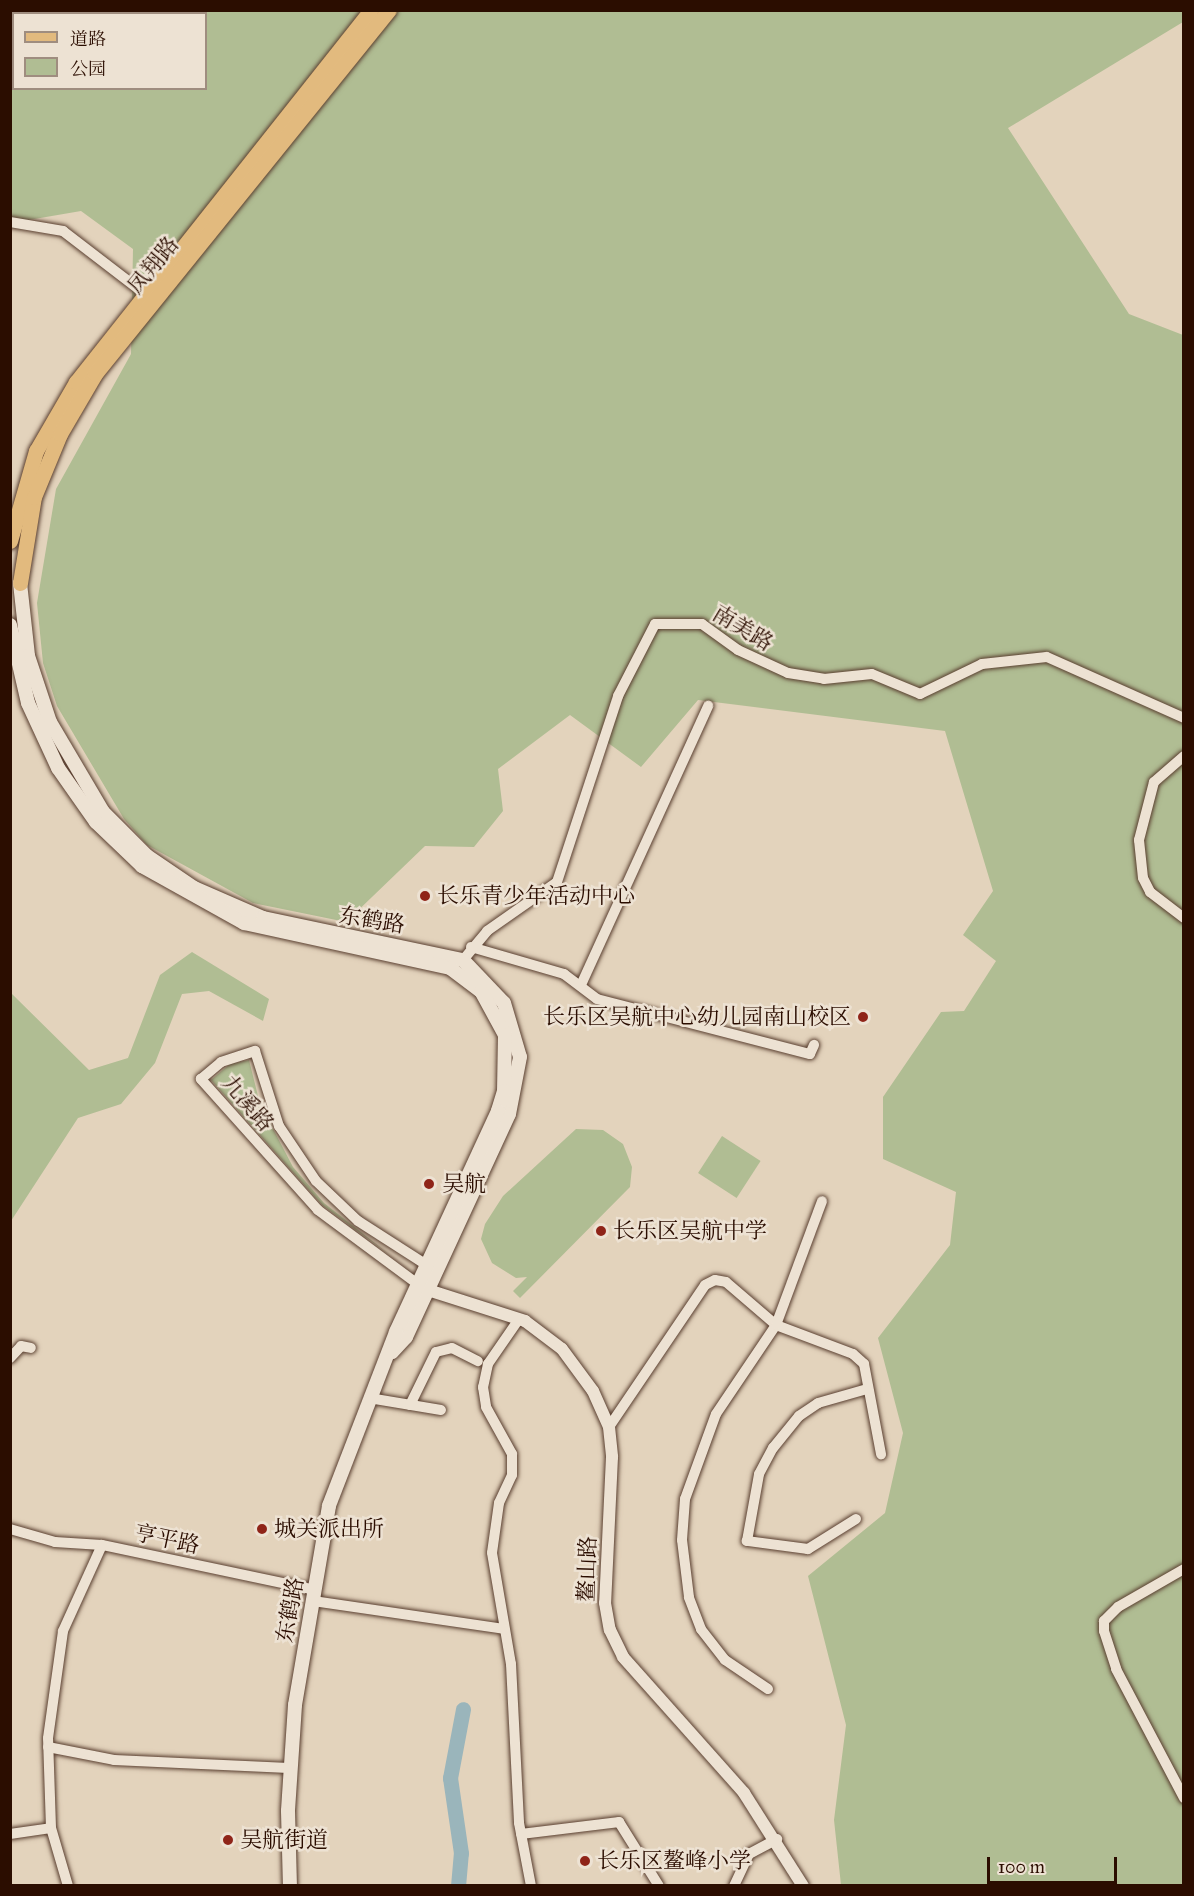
<!DOCTYPE html>
<html>
<head>
<meta charset="utf-8">
<style>
	body { margin:0 }
	#map { position:relative; width:1194px; height:1896px; overflow:hidden; background:#e3d3bc; font-family:"IM FELL Great Primer","Noto Serif SC",serif }
	div>[style] { position:absolute }
	.green>* { inset:0; background:#b0bd93; transform-origin:0 0 }
	.river>* { height:15px; margin:-7.5px; padding:0 7.5px; transform-origin:7.5px; border-radius:7.5px; background:#9ab5bb }
	.roads { filter:drop-shadow(0 0 2px #593e2f) drop-shadow(0 0 2px #593e2f) }
	.minor>* { height:10px; margin:-5px; padding:0 5px; transform-origin:5px; border-radius:5px; background:#ede2d3 }
	.tertiary>* { height:12px; margin:-6px; padding:0 6px; transform-origin:6px; border-radius:6px; background:#ede2d3 }
	.secondary>* { height:14px; margin:-7px; padding:0 7px; transform-origin:7px; border-radius:7px; background:#ede2d3 }
	.primary>* { height:15px; margin:-7.5px; padding:0 7.5px; transform-origin:7.5px; border-radius:7.5px; background:#e2ba7e }
	.dots>* { width:16px; height:16px; translate:-50% -50%; box-sizing:border-box; border:3px solid #ede2d3; border-radius:50% }
	span { translate:-50% -50%; white-space:nowrap; text-align:center; line-height:1.15; -webkit-text-stroke:5px #ede2d3; paint-order:stroke }
	.street-label { font-size:22px; color:#2b0d00 }
	.poi-label { font-size:22px; color:#2b0d00 }
	.left { translate:0 -50%; text-align:left }
	.right { translate:-100% -50%; text-align:right }
	.frame { position:absolute; inset:0; border:12px solid #2b0d00; pointer-events:none }
	.legend { position:absolute; left:12px; top:12px; width:195px; height:78px; box-sizing:border-box; background:#ede2d3; border:2px solid #9f8d7f; margin:0; padding:8px 10px; list-style:none; font-size:18px; color:#2b0d00 }
	.legend li { display:flex; align-items:center; gap:12px; height:30px }
	.legend b { width:30px; border:2px solid #9f8d7f }
	.scale { position:absolute; left:987px; top:1857px; width:130px; height:27px; box-sizing:border-box; border:3px solid #2b0d00; border-top:0; padding-left:8px; font-size:18px; line-height:21px; white-space:nowrap; color:#2b0d00; -webkit-text-stroke:4px #ede2d3; paint-order:stroke }
</style>
</head>
<body>
<div id="map">
	<div class="green">
		<div style="clip-path:polygon(evenodd,11px 11px,1183px 11px,1183px 22px,1008px 128px,1129px 314px,1183px 335px,1183px 1885px,841px 1885px,834px 1820px,846px 1725px,808px 1576px,885px 1513px,903px 1433px,878px 1338px,950px 1245px,956px 1192px,883px 1159px,883px 1097px,941px 1012px,964px 1011px,996px 961px,963px 935px,993px 891px,945px 731px,698px 700px,641px 767px,570px 715px,498px 769px,503px 811px,474px 847px,425px 846px,346px 922px,253px 903px,147px 845px,124px 819px,57px 706px,43px 663px,37px 603px,56px 489px,131px 354px,133px 249px,81px 211px,11px 223px,11px 11px,14px 14px,206px 14px,206px 88px,14px 88px,14px 14px)"></div>
		<div style="clip-path:polygon(192px 952px,269px 999px,263px 1021px,209px 991px,182px 994px,155px 1063px,121px 1104px,78px 1118px,11px 1221px,11px 993px,89px 1070px,128px 1058px,160px 975px)"></div>
		<div style="clip-path:polygon(249px 1060px,260px 1104px,293px 1167px,324px 1203px,390px 1255px,322px 1205px,211px 1080px,230px 1064px)"></div>
		<div style="clip-path:polygon(576px 1129px,603px 1130px,623px 1144px,632px 1167px,630px 1187px,520px 1298px,513px 1291px,527px 1277px,516px 1278px,492px 1263px,481px 1239px,485px 1224px,503px 1196px)"></div>
		<div style="left:722px;top:1136px;width:46px;height:44px;rotate:33deg"></div>
	</div>
	<div class="river">
		<div style="left:458px;top:1886px;width:33px;rotate:-85deg"></div>
		<div style="left:461px;top:1853px;width:76px;rotate:-98.3deg"></div>
		<div style="left:450px;top:1778px;width:70px;rotate:-79.3deg"></div>
	</div>
	<div class="roads">
		<div class="minor">
			<div style="left:10px;top:222px;width:54px;rotate:9.6deg"></div>
			<div style="left:63px;top:231px;width:103px;rotate:37.5deg"></div>
			<div style="left:1184px;top:756px;width:40px;rotate:139deg"></div>
			<div style="left:1154px;top:782px;width:60px;rotate:104.5deg"></div>
			<div style="left:1139px;top:840px;width:38px;rotate:84deg"></div>
			<div style="left:1143px;top:878px;width:16px;rotate:63deg"></div>
			<div style="left:1150px;top:892px;width:43px;rotate:37.4deg"></div>
			<div style="left:471px;top:947px;width:97px;rotate:16.2deg"></div>
			<div style="left:564px;top:974px;width:41px;rotate:37.1deg"></div>
			<div style="left:597px;top:999px;width:220px;rotate:14.5deg"></div>
			<div style="left:810px;top:1054px;width:10px;rotate:-66deg"></div>
			<div style="left:463px;top:960px;width:38px;rotate:-50deg"></div>
			<div style="left:487px;top:931px;width:85px;rotate:-35deg"></div>
			<div style="left:557px;top:882px;width:196px;rotate:-71.8deg"></div>
			<div style="left:618px;top:696px;width:81px;rotate:-62.8deg"></div>
			<div style="left:655px;top:624px;width:47px"></div>
			<div style="left:702px;top:624px;width:44px;rotate:35.8deg"></div>
			<div style="left:738px;top:650px;width:55px;rotate:24.7deg"></div>
			<div style="left:788px;top:673px;width:36px;rotate:9deg"></div>
			<div style="left:824px;top:679px;width:48px;rotate:-5.9deg"></div>
			<div style="left:872px;top:674px;width:52px;rotate:22.6deg"></div>
			<div style="left:920px;top:694px;width:69px;rotate:-25.8deg"></div>
			<div style="left:982px;top:664px;width:65px;rotate:-6.1deg"></div>
			<div style="left:1047px;top:657px;width:150px;rotate:24deg"></div>
			<div style="left:581px;top:985px;width:307px;rotate:-65.5deg"></div>
			<div style="left:419px;top:1285px;width:126px;rotate:-143.4deg"></div>
			<div style="left:318px;top:1210px;width:176px;rotate:-131.8deg"></div>
			<div style="left:201px;top:1079px;width:26px;rotate:-40deg"></div>
			<div style="left:221px;top:1062px;width:36px;rotate:-18deg"></div>
			<div style="left:255px;top:1051px;width:79px;rotate:72.3deg"></div>
			<div style="left:279px;top:1126px;width:66px;rotate:56.1deg"></div>
			<div style="left:316px;top:1181px;width:58px;rotate:43.6deg"></div>
			<div style="left:358px;top:1221px;width:83px;rotate:32.7deg"></div>
			<div style="left:519px;top:1319px;width:55px;rotate:124.6deg"></div>
			<div style="left:488px;top:1364px;width:24px;rotate:102deg"></div>
			<div style="left:483px;top:1387px;width:20px;rotate:81deg"></div>
			<div style="left:486px;top:1407px;width:54px;rotate:61deg"></div>
			<div style="left:512px;top:1454px;width:21px;rotate:90deg"></div>
			<div style="left:512px;top:1475px;width:31px;rotate:115deg"></div>
			<div style="left:499px;top:1503px;width:50px;rotate:98deg"></div>
			<div style="left:492px;top:1553px;width:113px;rotate:80.3deg"></div>
			<div style="left:511px;top:1664px;width:159px;rotate:87.1deg"></div>
			<div style="left:519px;top:1823px;width:64px;rotate:79.2deg"></div>
			<div style="left:10px;top:1358px;width:16px;rotate:-47deg"></div>
			<div style="left:21px;top:1346px;width:10px;rotate:11deg"></div>
			<div style="left:369px;top:1398px;width:73px;rotate:9.5deg"></div>
			<div style="left:410px;top:1405px;width:59px;rotate:-63.9deg"></div>
			<div style="left:436px;top:1352px;width:16px;rotate:-14deg"></div>
			<div style="left:452px;top:1348px;width:29px;rotate:27deg"></div>
			<div style="left:609px;top:1427px;width:171px;rotate:-55.9deg"></div>
			<div style="left:705px;top:1285px;width:11px;rotate:-27deg"></div>
			<div style="left:715px;top:1280px;width:11px;rotate:10deg"></div>
			<div style="left:726px;top:1282px;width:66px;rotate:40.7deg"></div>
			<div style="left:776px;top:1325px;width:82px;rotate:20.6deg"></div>
			<div style="left:853px;top:1354px;width:15px;rotate:42deg"></div>
			<div style="left:864px;top:1364px;width:92px;rotate:79.3deg"></div>
			<div style="left:856px;top:1519px;width:57px;rotate:148deg"></div>
			<div style="left:808px;top:1549px;width:62px;rotate:-172.5deg"></div>
			<div style="left:747px;top:1541px;width:68px;rotate:-79.8deg"></div>
			<div style="left:759px;top:1474px;width:30px;rotate:-62deg"></div>
			<div style="left:773px;top:1448px;width:41px;rotate:-50.9deg"></div>
			<div style="left:799px;top:1416px;width:23px;rotate:-34deg"></div>
			<div style="left:818px;top:1403px;width:51px;rotate:-15.9deg"></div>
			<div style="left:10px;top:1529px;width:47px;rotate:16.1deg"></div>
			<div style="left:55px;top:1542px;width:47px;rotate:3.7deg"></div>
			<div style="left:102px;top:1545px;width:218px;rotate:11.9deg"></div>
			<div style="left:1184px;top:1569px;width:76px;rotate:150.1deg"></div>
			<div style="left:1118px;top:1607px;width:20px;rotate:135deg"></div>
			<div style="left:1104px;top:1621px;width:10px;rotate:90deg"></div>
			<div style="left:1104px;top:1631px;width:40px;rotate:72deg"></div>
			<div style="left:1116px;top:1669px;width:146px;rotate:62.2deg"></div>
			<div style="left:313px;top:1601px;width:193px;rotate:8.3deg"></div>
			<div style="left:768px;top:1689px;width:52px;rotate:-146deg"></div>
			<div style="left:725px;top:1660px;width:39px;rotate:-128deg"></div>
			<div style="left:701px;top:1629px;width:34px;rotate:-111deg"></div>
			<div style="left:689px;top:1597px;width:57px;rotate:-97deg"></div>
			<div style="left:682px;top:1540px;width:41px;rotate:-85.8deg"></div>
			<div style="left:685px;top:1499px;width:90px;rotate:-70deg"></div>
			<div style="left:716px;top:1414px;width:107px;rotate:-56deg"></div>
			<div style="left:776px;top:1325px;width:132px;rotate:-69.6deg"></div>
			<div style="left:48px;top:1747px;width:67px;rotate:11.1deg"></div>
			<div style="left:114px;top:1760px;width:175px;rotate:2.6deg"></div>
			<div style="left:10px;top:1834px;width:41px;rotate:-8.3deg"></div>
			<div style="left:521px;top:1834px;width:99px;rotate:-7deg"></div>
			<div style="left:619px;top:1822px;width:75px;rotate:58deg"></div>
			<div style="left:68px;top:1886px;width:60px;rotate:-106.3deg"></div>
			<div style="left:51px;top:1828px;width:90px;rotate:-91.9deg"></div>
			<div style="left:48px;top:1738px;width:108px;rotate:-82deg"></div>
			<div style="left:63px;top:1631px;width:94px;rotate:-65.6deg"></div>
			<div style="left:734px;top:1886px;width:35px;rotate:-65deg"></div>
			<div style="left:749px;top:1854px;width:32px;rotate:-28deg"></div>
		</div>
		<div class="tertiary">
			<div style="left:428px;top:1290px;width:102px;rotate:17.7deg"></div>
			<div style="left:525px;top:1321px;width:46px;rotate:37.1deg"></div>
			<div style="left:562px;top:1349px;width:52px;rotate:53.6deg"></div>
			<div style="left:593px;top:1391px;width:39px;rotate:66deg"></div>
			<div style="left:609px;top:1427px;width:30px;rotate:84deg"></div>
			<div style="left:612px;top:1457px;width:146px;rotate:92.7deg"></div>
			<div style="left:605px;top:1603px;width:27px;rotate:80deg"></div>
			<div style="left:610px;top:1630px;width:30px;rotate:64deg"></div>
			<div style="left:623px;top:1657px;width:182px;rotate:48.3deg"></div>
			<div style="left:744px;top:1793px;width:110px;rotate:57.6deg"></div>
		</div>
		<div class="secondary">
			<div style="left:20px;top:583px;width:73px;rotate:83.7deg"></div>
			<div style="left:28px;top:656px;width:70px;rotate:71.6deg"></div>
			<div style="left:50px;top:722px;width:104px;rotate:59.5deg"></div>
			<div style="left:103px;top:812px;width:62px;rotate:45deg"></div>
			<div style="left:147px;top:856px;width:57px;rotate:34.2deg"></div>
			<div style="left:194px;top:888px;width:75px;rotate:23.5deg"></div>
			<div style="left:263px;top:918px;width:204px;rotate:11.9deg"></div>
			<div style="left:463px;top:960px;width:59px;rotate:46.4deg"></div>
			<div style="left:504px;top:1003px;width:56px;rotate:73.5deg"></div>
			<div style="left:520px;top:1057px;width:58px;rotate:100.9deg"></div>
			<div style="left:509px;top:1114px;width:246px;rotate:114.8deg"></div>
			<div style="left:406px;top:1337px;width:21px;rotate:133deg"></div>
			<div style="left:10px;top:625px;width:80px;rotate:77deg"></div>
			<div style="left:28px;top:703px;width:72px;rotate:65.2deg"></div>
			<div style="left:58px;top:768px;width:66px;rotate:54.9deg"></div>
			<div style="left:96px;top:822px;width:64px;rotate:43.7deg"></div>
			<div style="left:142px;top:866px;width:117px;rotate:29.2deg"></div>
			<div style="left:244px;top:923px;width:211px;rotate:12.3deg"></div>
			<div style="left:450px;top:968px;width:39px;rotate:37deg"></div>
			<div style="left:481px;top:991px;width:50px;rotate:61.4deg"></div>
			<div style="left:505px;top:1035px;width:56px;rotate:91deg"></div>
			<div style="left:504px;top:1091px;width:21px;rotate:107deg"></div>
			<div style="left:498px;top:1111px;width:243px;rotate:114.8deg"></div>
			<div style="left:396px;top:1332px;width:186px;rotate:111.1deg"></div>
			<div style="left:329px;top:1506px;width:202px;rotate:99.7deg"></div>
			<div style="left:295px;top:1705px;width:106px;rotate:93.8deg"></div>
			<div style="left:288px;top:1811px;width:75px;rotate:88.5deg"></div>
		</div>
		<div class="primary">
			<div style="left:10px;top:541px;width:94px;rotate:-73.9deg"></div>
			<div style="left:36px;top:451px;width:80px;rotate:-59.9deg"></div>
			<div style="left:76px;top:382px;width:475px;rotate:-51.6deg"></div>
			<div style="left:20px;top:583px;width:87px;rotate:-80.8deg"></div>
			<div style="left:34px;top:497px;width:68px;rotate:-67.6deg"></div>
			<div style="left:60px;top:434px;width:69px;rotate:-59.7deg"></div>
			<div style="left:95px;top:374px;width:468px;rotate:-51.1deg"></div>
		</div>
	</div>
	<div class="dots">
		<div style="left:425px;top:896px;background:#8f2418"></div>
		<div style="left:863px;top:1017px;background:#8f2418"></div>
		<div style="left:429px;top:1184px;background:#8f2418"></div>
		<div style="left:601px;top:1231px;background:#8f2418"></div>
		<div style="left:262px;top:1529px;background:#8f2418"></div>
		<div style="left:228px;top:1840px;background:#8f2418"></div>
		<div style="left:585px;top:1861px;background:#8f2418"></div>
	</div>
	<div class="street-label">
		<span style="left:153px;top:265px;rotate:-51deg">凤翔路</span>
		<span style="left:743px;top:628px;rotate:31deg">南美路</span>
		<span style="left:372px;top:920px;rotate:9deg">东鹤路</span>
		<span style="left:248px;top:1103px;rotate:49deg">九溪路</span>
		<span style="left:167px;top:1539px;rotate:12deg">亨平路</span>
		<span style="left:587px;top:1569px;rotate:-88deg">鳌山路</span>
		<span style="left:290px;top:1610px;rotate:-80deg">东鹤路</span>
	</div>
	<div class="poi-label">
		<span class="left" style="left:437px;top:896px">长乐青少年活动中心</span>
		<span class="right" style="left:851px;top:1017px">长乐区吴航中心幼儿园南山校区</span>
		<span class="left" style="left:442px;top:1184px">吴航</span>
		<span class="left" style="left:613px;top:1231px">长乐区吴航中学</span>
		<span class="left" style="left:274px;top:1529px">城关派出所</span>
		<span class="left" style="left:240px;top:1840px">吴航街道</span>
		<span class="left" style="left:597px;top:1861px">长乐区鳌峰小学</span>
	</div>
	<div class="frame"></div>
	<ul class="legend">
	<li><b style="height:8px;background:#e2ba7e"></b>道路</li>
	<li><b style="height:16px;background:#b0bd93"></b>公园</li>
	</ul>
	<div class="scale">100 m</div>
</div>
</body>
</html>
